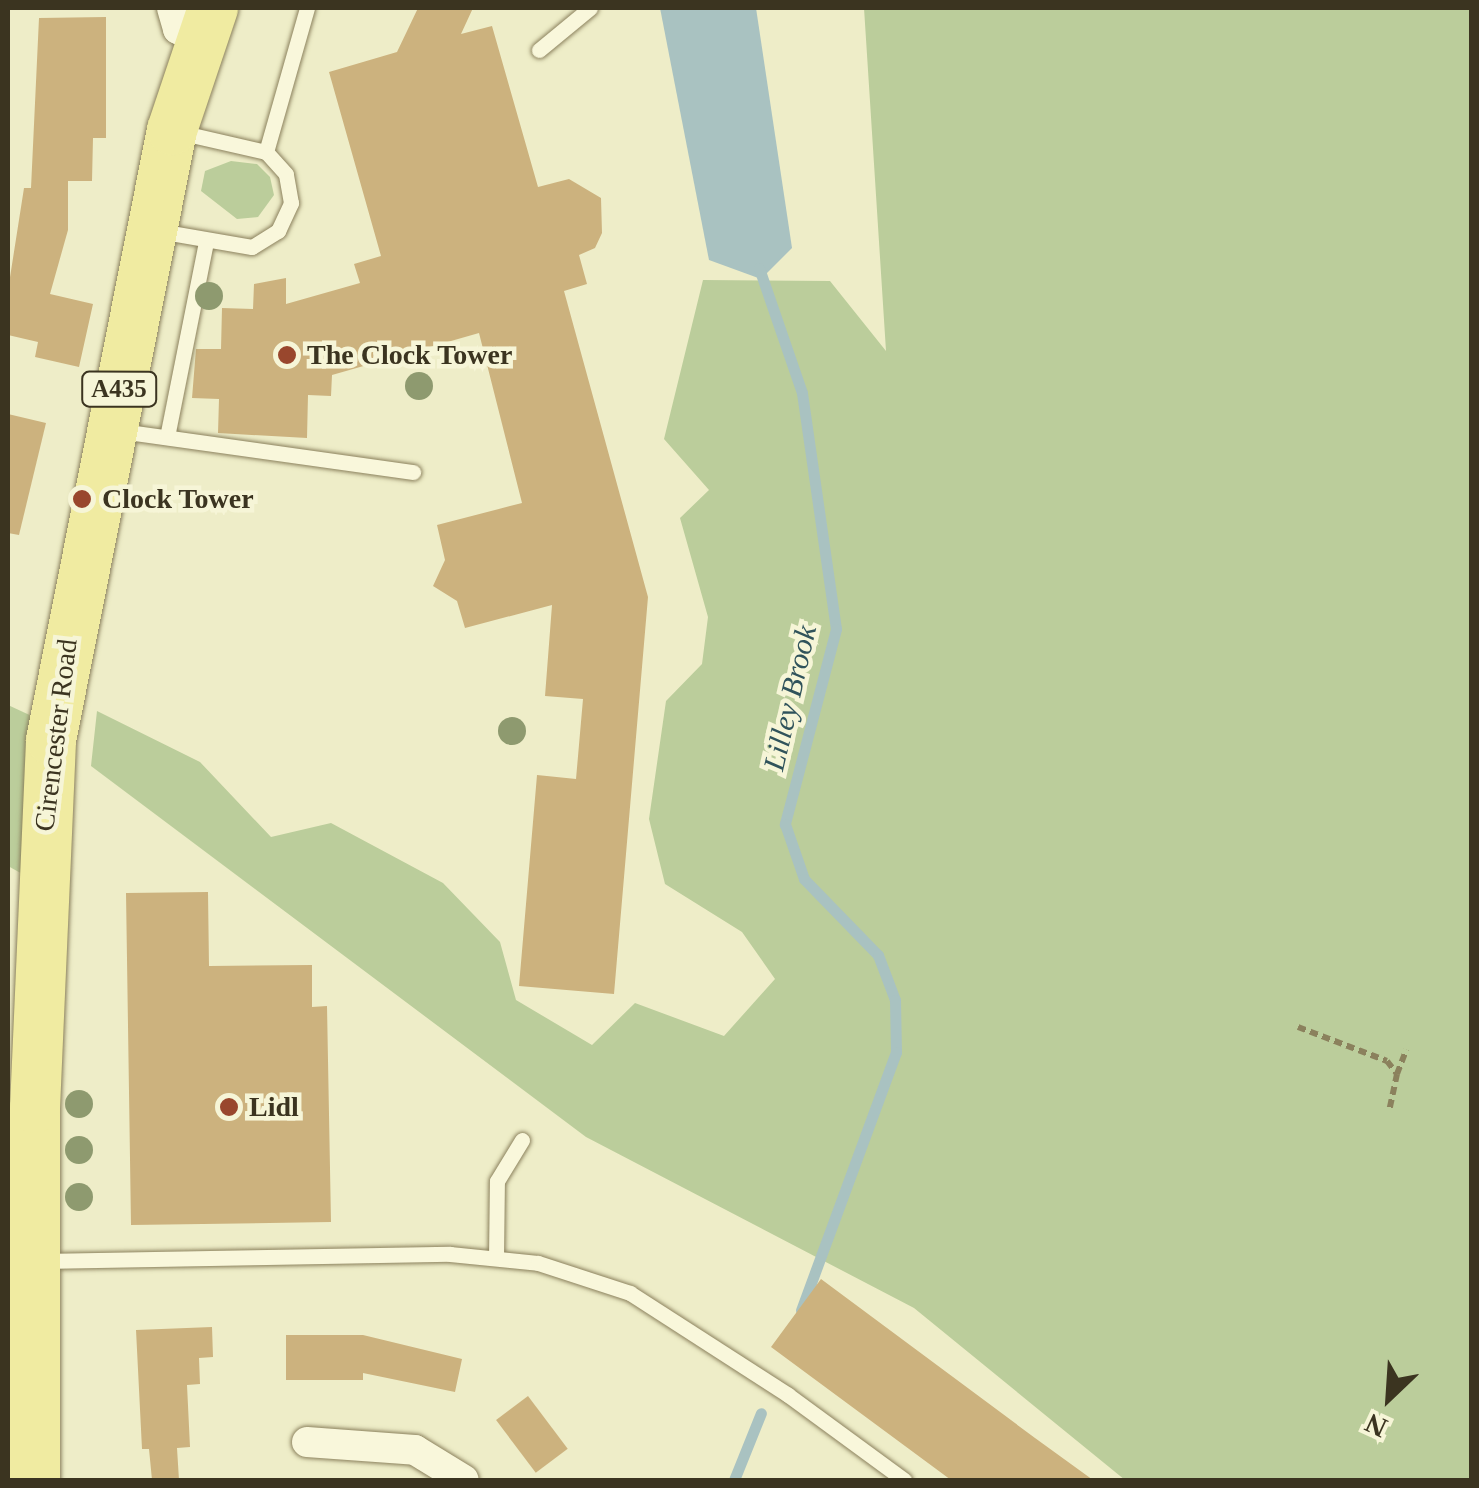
<!DOCTYPE html>
<html>
<head>
<meta charset="utf-8">
<style>
	body { margin:0 }
	#map { position:relative; width:1479px; height:1488px; overflow:hidden; background:#eeedc8; font-family:"Times New Roman",serif }
	div>[style] { position:absolute }
	.green>* { inset:0; background:#bbcd9b }
	.water>* { inset:0; background:#a9c2c1 }
	.stream>* { height:11px; margin:-5.5px; padding:0 5.5px; transform-origin:5.5px; border-radius:5.5px; background:#a9c2c1 }
	.building>* { inset:0; background:#ccb27e; transform-origin:0 0 }
	.path>* { height:6px; margin-top:-3px; transform-origin:0; background:repeating-linear-gradient(90deg,#8b815d 0 8px,transparent 0 13px) }
	.roads { filter:drop-shadow(0 0 2px #8b815d) drop-shadow(0 0 2px #8b815d) }
	.lane>* { height:15px; margin:-7.5px; padding:0 7.5px; transform-origin:7.5px; border-radius:7.5px; background:#f9f7db }
	.street>* { height:30px; margin:-15px; padding:0 15px; transform-origin:15px; border-radius:15px; background:#f9f7db }
	.primary>* { height:50px; margin:-25px; padding:0 25px; transform-origin:25px; border-radius:25px; background:#f0eba1 }
	.trees>* { width:28px; height:28px; margin:-14px; border-radius:50%; background:#8e9a6f }
	.dots>* { width:28px; height:28px; translate:-50% -50%; box-sizing:border-box; border:5px solid #f6f5d7; border-radius:50% }
	span { translate:-50% -50%; white-space:nowrap; text-align:center; line-height:1.15; -webkit-text-stroke:9px #f6f5d7; paint-order:stroke }
	.shield-label span { padding:2px 8px; background:#f6f5d7; border:2px solid; border-radius:8px; -webkit-text-stroke-width:0 }
	.shield-label { font-size:25px; color:#3b3420; font-weight:700 }
	.poi-label { font-size:28px; color:#3b3420; font-weight:700 }
	.left { translate:0 -50%; text-align:left }
	.street-label { font-size:28px; color:#3b3420 }
	.water-label { font-size:30px; color:#30535b; font-style:italic }
	.frame { position:absolute; inset:0; border:10px solid #3b3420; pointer-events:none }
	.north { position:absolute; left:1339px; top:1348px; width:100px; height:100px; -webkit-text-stroke:8px #f6f5d7; paint-order:stroke; rotate:205deg; font-size:28px; font-weight:700; line-height:40px; text-align:center; color:#3b3420 }
	.north::after { content:''; display:block; margin:auto; width:35px; height:45px; background:#3b3420; clip-path:polygon(50% 0,100% 100%,50% 72%,0 100%) }
</style>
</head>
<body>
<div id="map">
	<div class="green">
		<div style="clip-path:polygon(864px 8px,1471px 8px,1471px 1480px,1125px 1480px,914px 1308px,586px 1137px,91px 766px,97px 711px,200px 762px,271px 837px,331px 823px,443px 883px,500px 942px,516px 1000px,592px 1045px,635px 1003px,724px 1036px,775px 979px,742px 932px,665px 884px,649px 819px,666px 701px,702px 664px,708px 617px,680px 518px,709px 490px,664px 439px,703px 280px,830px 281px,886px 351px)"></div>
		<div style="clip-path:polygon(231px 161px,257px 164px,270px 177px,274px 195px,258px 217px,237px 219px,201px 191px,205px 171px)"></div>
		<div style="clip-path:polygon(8px 705px,36px 718px,26px 876px,8px 866px)"></div>
	</div>
	<div class="water">
		<div style="clip-path:polygon(660px 8px,756px 8px,792px 248px,761px 279px,709px 260px)"></div>
	</div>
	<div class="stream">
		<div style="left:759px;top:268px;width:132px;rotate:71deg"></div>
		<div style="left:802px;top:393px;width:238px;rotate:81.8deg"></div>
		<div style="left:836px;top:629px;width:202px;rotate:104.7deg"></div>
		<div style="left:785px;top:824px;width:58px;rotate:70.9deg"></div>
		<div style="left:804px;top:879px;width:106px;rotate:45.8deg"></div>
		<div style="left:878px;top:955px;width:48px;rotate:69.3deg"></div>
		<div style="left:895px;top:1000px;width:52px;rotate:88.9deg"></div>
		<div style="left:896px;top:1052px;width:275px;rotate:110.2deg"></div>
		<div style="left:734px;top:1480px;width:72px;rotate:-68.1deg"></div>
	</div>
	<div class="building">
		<div style="clip-path:polygon(418px 8px,473px 8px,461px 34px,492px 26px,538px 187px,569px 179px,601px 198px,602px 233px,595px 248px,579px 255px,587px 284px,564px 291px,648px 597px,614px 994px,519px 986px,537px 775px,576px 779px,583px 699px,545px 696px,552px 605px,465px 628px,457px 601px,433px 586px,445px 560px,437px 525px,522px 503px,479px 333px,332px 375px,331px 396px,308px 395px,307px 438px,218px 433px,219px 399px,192px 398px,196px 349px,221px 349px,222px 308px,253px 309px,254px 284px,286px 278px,286px 304px,360px 283px,354px 264px,381px 256px,329px 72px,397px 52px)"></div>
		<div style="clip-path:polygon(106px 17px,106px 138px,93px 138px,92px 181px,68px 181px,68px 230px,50px 294px,93px 304px,79px 367px,35px 357px,38px 342px,8px 335px,8px 290px,24px 188px,31px 188px,39px 18px)"></div>
		<div style="clip-path:polygon(8px 414px,46px 423px,19px 535px,8px 533px)"></div>
		<div style="clip-path:polygon(208px 892px,209px 966px,312px 965px,312px 1007px,327px 1006px,331px 1222px,131px 1225px,126px 893px)"></div>
		<div style="clip-path:polygon(821px 1279px,1035px 1438px,1093px 1480px,951px 1480px,771px 1347px)"></div>
		<div style="clip-path:polygon(212px 1327px,213px 1357px,199px 1358px,200px 1384px,187px 1385px,190px 1447px,177px 1448px,179px 1480px,152px 1480px,149px 1449px,142px 1449px,136px 1330px)"></div>
		<div style="clip-path:polygon(286px 1335px,363px 1335px,462px 1359px,455px 1392px,363px 1373px,363px 1380px,286px 1380px)"></div>
		<div style="left:528px;top:1396px;width:66px;height:40px;rotate:53deg"></div>
	</div>
	<div class="path">
		<div style="left:1298px;top:1027px;width:95px;rotate:20.9deg"></div>
		<div style="left:1387px;top:1061px;width:16px;rotate:52deg"></div>
		<div style="left:1397px;top:1074px;width:38px;rotate:102deg"></div>
		<div style="left:1397px;top:1074px;width:26px;rotate:-69deg"></div>
	</div>
	<div class="roads">
		<div class="lane">
			<div style="left:539px;top:50px;width:66px;rotate:-39.5deg"></div>
			<div style="left:266px;top:152px;width:150px;rotate:-74.1deg"></div>
			<div style="left:159px;top:231px;width:94px;rotate:9.8deg"></div>
			<div style="left:252px;top:247px;width:31px;rotate:-32deg"></div>
			<div style="left:278px;top:231px;width:31px;rotate:-65deg"></div>
			<div style="left:291px;top:203px;width:29px;rotate:-100deg"></div>
			<div style="left:286px;top:174px;width:30px;rotate:-132deg"></div>
			<div style="left:266px;top:152px;width:89px;rotate:-167.1deg"></div>
			<div style="left:121px;top:431px;width:295px;rotate:8deg"></div>
			<div style="left:167px;top:437px;width:199px;rotate:-78.7deg"></div>
			<div style="left:496px;top:1258px;width:77px;rotate:-89.3deg"></div>
			<div style="left:497px;top:1181px;width:48px;rotate:-58.6deg"></div>
			<div style="left:41px;top:1261px;width:409px;rotate:-1deg"></div>
			<div style="left:450px;top:1254px;width:88px;rotate:5.8deg"></div>
			<div style="left:538px;top:1263px;width:97px;rotate:18.1deg"></div>
			<div style="left:630px;top:1293px;width:188px;rotate:32.8deg"></div>
			<div style="left:788px;top:1395px;width:144px;rotate:36.2deg"></div>
		</div>
		<div class="street">
			<div style="left:172px;top:8px;width:22px;rotate:74deg"></div>
			<div style="left:178px;top:29px;width:28px;rotate:26deg"></div>
			<div style="left:307px;top:1442px;width:108px;rotate:4.2deg"></div>
			<div style="left:415px;top:1450px;width:57px;rotate:31.5deg"></div>
		</div>
		<div class="primary">
			<div style="left:35px;top:1480px;width:372px;rotate:-90deg"></div>
			<div style="left:35px;top:1108px;width:368px;rotate:-87.5deg"></div>
			<div style="left:51px;top:740px;width:622px;rotate:-78.78deg"></div>
			<div style="left:172px;top:130px;width:129px;rotate:-71.4deg"></div>
		</div>
	</div>
	<div class="trees">
		<div style="left:209px;top:296px"></div>
		<div style="left:419px;top:386px"></div>
		<div style="left:512px;top:731px"></div>
		<div style="left:79px;top:1104px"></div>
		<div style="left:79px;top:1150px"></div>
		<div style="left:79px;top:1197px"></div>
	</div>
	<div class="dots">
		<div style="left:287px;top:355px;background:#99472d"></div>
		<div style="left:82px;top:499px;background:#99472d"></div>
		<div style="left:229px;top:1107px;background:#99472d"></div>
	</div>
	<div class="shield-label">
		<span style="left:119px;top:389px">A435</span>
	</div>
	<div class="poi-label">
		<span class="left" style="left:307px;top:355px">The Clock Tower</span>
		<span class="left" style="left:102px;top:499px">Clock Tower</span>
		<span class="left" style="left:249px;top:1107px">Lidl</span>
	</div>
	<div class="street-label">
		<span style="left:56px;top:735px;rotate:-83deg">Cirencester Road</span>
	</div>
	<div class="water-label">
		<span style="left:790px;top:698px;rotate:-77deg">Lilley Brook</span>
	</div>
	<div class="frame"></div>
	<div class="north">N</div>
</div>
</body>
</html>
